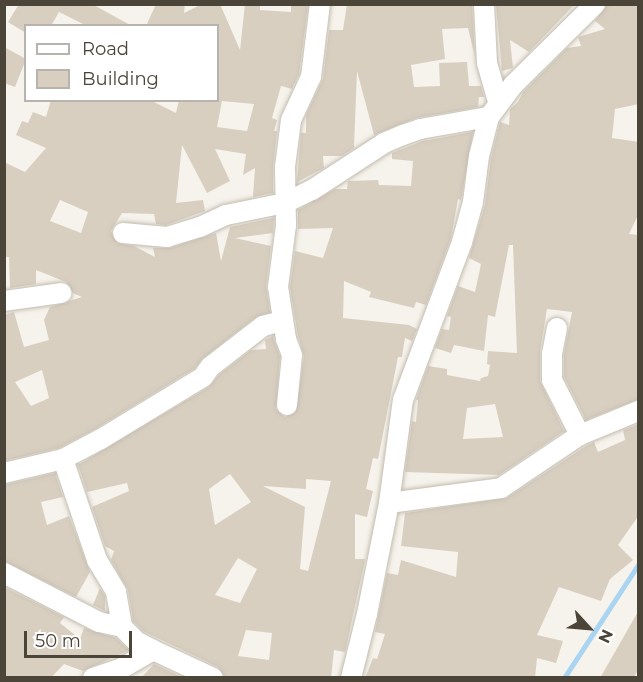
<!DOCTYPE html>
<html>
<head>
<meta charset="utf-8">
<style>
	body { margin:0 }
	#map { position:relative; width:643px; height:682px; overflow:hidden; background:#f6f3ec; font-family:Montserrat,sans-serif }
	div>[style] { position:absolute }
	.stream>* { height:4.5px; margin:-2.25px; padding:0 2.25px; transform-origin:2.25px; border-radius:2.25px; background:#a9d4f2 }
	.building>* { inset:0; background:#d8cfc1 }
	.roads { filter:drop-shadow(0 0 2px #c2bbae) drop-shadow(0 0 2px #c2bbae) }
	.minor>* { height:20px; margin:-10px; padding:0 10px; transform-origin:10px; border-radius:10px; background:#fff }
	span { translate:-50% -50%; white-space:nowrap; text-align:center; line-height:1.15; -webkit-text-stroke:5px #fff; paint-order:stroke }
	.frame { position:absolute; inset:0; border:6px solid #4b4439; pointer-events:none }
	.legend { position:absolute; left:24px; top:24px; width:195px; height:78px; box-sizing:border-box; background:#fff; border:2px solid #b7b4b0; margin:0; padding:8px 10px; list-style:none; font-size:18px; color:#4b4439 }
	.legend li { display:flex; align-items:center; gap:12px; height:30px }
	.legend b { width:30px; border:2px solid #b7b4b0 }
	.north { position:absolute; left:559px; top:598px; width:60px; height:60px; -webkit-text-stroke:4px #fff; paint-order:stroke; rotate:116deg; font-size:16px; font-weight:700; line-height:24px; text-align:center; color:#4b4439 }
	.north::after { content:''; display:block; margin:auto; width:21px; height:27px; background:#4b4439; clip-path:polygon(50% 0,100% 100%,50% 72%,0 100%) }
	.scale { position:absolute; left:24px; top:631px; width:108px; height:27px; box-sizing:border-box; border:3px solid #4b4439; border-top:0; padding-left:8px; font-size:18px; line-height:21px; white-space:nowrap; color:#4b4439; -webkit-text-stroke:4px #fff; paint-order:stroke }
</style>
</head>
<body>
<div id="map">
	<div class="stream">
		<div style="left:564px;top:678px;width:135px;rotate:-56.8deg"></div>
	</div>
	<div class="building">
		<div style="clip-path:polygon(19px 4px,92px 4px,132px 26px,87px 26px,59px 12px,51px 26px,26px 26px,26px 33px,8px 22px)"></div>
		<div style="clip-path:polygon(evenodd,156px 4px,185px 4px,184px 13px,202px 4px,220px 4px,240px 50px,245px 4px,260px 5px,260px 10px,291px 12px,291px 4px,308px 5px,299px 74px,292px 89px,281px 86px,272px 118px,277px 120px,274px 131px,277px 131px,273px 166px,273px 193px,253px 197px,255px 168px,243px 175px,246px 154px,215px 149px,230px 181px,207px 193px,182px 145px,176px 203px,203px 200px,205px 211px,166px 225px,156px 224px,154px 214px,122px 213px,111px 231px,117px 243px,134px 246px,155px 257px,153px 248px,170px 248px,216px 233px,221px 261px,230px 227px,274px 218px,273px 233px,235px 238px,271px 246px,266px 286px,270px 312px,256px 317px,203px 358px,195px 368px,95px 429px,59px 448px,4px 461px,4px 315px,14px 312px,24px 347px,49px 340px,44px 320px,50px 307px,82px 297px,73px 293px,66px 282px,36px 270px,36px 284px,10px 288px,9px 257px,4px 257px,4px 162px,25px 172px,46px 148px,16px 135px,22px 121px,28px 123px,33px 112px,46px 117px,51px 100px,150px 100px,176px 113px,179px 100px,218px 100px,218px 26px,146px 26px,156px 4px,222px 101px,254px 104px,247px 131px,217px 127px,222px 101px,156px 4px,60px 200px,88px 212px,81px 233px,50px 221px,60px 200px,156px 4px,42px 370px,49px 398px,31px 406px,15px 382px,42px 370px)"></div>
		<div style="clip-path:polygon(347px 4px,472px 4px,475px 57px,468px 28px,442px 29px,445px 59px,411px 65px,414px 87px,440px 86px,439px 63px,467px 62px,469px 86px,481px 86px,484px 97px,479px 97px,478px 107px,416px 118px,374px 135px,357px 71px,354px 148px,342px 156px,323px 156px,324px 168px,297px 182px,301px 133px,306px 133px,306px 115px,323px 79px,329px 30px,343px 30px)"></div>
		<div style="clip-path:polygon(496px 4px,577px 4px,574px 5px,529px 52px,510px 40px,513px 68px,502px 71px)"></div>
		<div style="clip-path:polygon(evenodd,607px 4px,639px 4px,639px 104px,615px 109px,612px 138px,639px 142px,639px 213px,629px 234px,639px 235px,639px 399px,586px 420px,564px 377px,564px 354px,572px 312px,547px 309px,540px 351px,540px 381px,564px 431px,499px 475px,405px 472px,412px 421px,416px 422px,418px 400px,416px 400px,428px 366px,447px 369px,447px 375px,480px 381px,481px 378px,488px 376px,490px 365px,487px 364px,488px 351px,517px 353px,513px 245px,509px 245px,495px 317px,488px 315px,484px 351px,454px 345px,451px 353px,435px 348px,442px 329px,449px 330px,451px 317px,447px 316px,458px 286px,475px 292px,481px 264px,469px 258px,485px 205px,491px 158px,500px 122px,509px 125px,510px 109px,518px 102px,523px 92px,567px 48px,581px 46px,578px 37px,605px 29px,595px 21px,607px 4px,495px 404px,503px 437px,463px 439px,467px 408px,495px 404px)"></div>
		<div style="clip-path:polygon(4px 47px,26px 59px,15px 87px,4px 83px)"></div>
		<div style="clip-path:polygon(evenodd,473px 132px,461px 200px,458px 199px,451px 238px,426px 305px,416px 302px,414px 308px,369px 297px,371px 292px,344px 281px,343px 318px,409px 325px,417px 329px,412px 341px,405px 338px,402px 357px,398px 357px,378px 459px,373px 458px,366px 489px,373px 491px,367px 517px,355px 514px,355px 559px,365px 559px,364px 565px,345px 652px,334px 650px,331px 678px,225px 678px,218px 667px,143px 631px,133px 621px,128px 590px,111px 560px,114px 551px,105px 546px,92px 507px,129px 491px,127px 483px,87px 492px,78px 465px,209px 387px,219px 375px,251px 350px,266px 349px,265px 340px,273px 336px,280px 357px,276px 409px,285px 417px,296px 412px,304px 356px,298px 336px,290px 287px,295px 251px,323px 258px,333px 228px,298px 229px,298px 210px,335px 189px,347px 189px,348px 181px,378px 180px,379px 185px,411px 186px,413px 161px,392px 159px,392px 153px,423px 141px,473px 132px,230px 474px,251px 502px,215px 525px,209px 489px,230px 474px,473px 132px,306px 479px,331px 481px,308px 571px,300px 569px,305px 507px,263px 486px,306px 489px,306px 479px,473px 132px,238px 558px,257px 569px,240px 603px,215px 595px,238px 558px,473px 132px,246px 630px,272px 633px,269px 660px,238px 656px,246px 630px)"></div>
		<div style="clip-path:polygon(639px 424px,639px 515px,618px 545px,633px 560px,610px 579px,601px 601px,559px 587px,537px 635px,563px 641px,556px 663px,537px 658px,535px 678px,365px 678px,373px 658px,377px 659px,385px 634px,375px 632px,387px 573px,398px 575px,401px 560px,456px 577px,458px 552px,401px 546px,405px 513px,507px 498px,586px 446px,594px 442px,598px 452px,625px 440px,623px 430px)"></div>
		<div style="clip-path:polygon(55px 473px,63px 497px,41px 502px,47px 525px,69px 516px,90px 572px,76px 597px,4px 561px,4px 485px)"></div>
		<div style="clip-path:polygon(4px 587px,64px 617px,60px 623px,80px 639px,84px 628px,116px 638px,129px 650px,83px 671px,64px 664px,51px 678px,4px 678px)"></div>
		<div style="clip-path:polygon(100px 588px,105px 596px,105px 611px,93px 605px)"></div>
		<div style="clip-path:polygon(639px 610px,639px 667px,634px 678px,600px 678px)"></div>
		<div style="clip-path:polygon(154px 664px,184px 678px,141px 678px)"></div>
	</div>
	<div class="roads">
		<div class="minor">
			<div style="left:484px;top:4px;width:59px;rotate:87.1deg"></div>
			<div style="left:487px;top:63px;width:40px;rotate:74deg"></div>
			<div style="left:123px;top:233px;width:44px;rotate:5.2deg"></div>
			<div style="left:167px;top:237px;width:34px;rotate:-17deg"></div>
			<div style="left:200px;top:227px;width:29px;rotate:-25deg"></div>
			<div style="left:226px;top:215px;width:60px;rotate:-11.5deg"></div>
			<div style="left:285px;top:203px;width:30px;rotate:-26deg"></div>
			<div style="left:312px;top:190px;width:86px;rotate:-33.1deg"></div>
			<div style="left:384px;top:143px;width:21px;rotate:-23deg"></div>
			<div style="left:403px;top:135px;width:18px;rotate:-19deg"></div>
			<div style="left:420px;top:129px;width:70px;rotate:-9.9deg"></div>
			<div style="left:4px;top:301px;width:58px;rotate:-8deg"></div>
			<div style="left:557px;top:328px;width:25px;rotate:101deg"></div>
			<div style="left:552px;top:353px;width:27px;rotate:90deg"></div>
			<div style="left:552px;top:380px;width:62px;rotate:63deg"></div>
			<div style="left:287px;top:405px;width:50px;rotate:-84.3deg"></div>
			<div style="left:292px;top:355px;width:17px;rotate:-111deg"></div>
			<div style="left:286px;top:339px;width:53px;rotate:-98.7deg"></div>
			<div style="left:278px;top:287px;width:63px;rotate:-82.6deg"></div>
			<div style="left:286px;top:225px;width:58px;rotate:-91deg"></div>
			<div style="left:285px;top:167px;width:47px;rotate:-82.7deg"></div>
			<div style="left:291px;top:120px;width:47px;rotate:-65.1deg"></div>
			<div style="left:311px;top:77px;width:74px;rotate:-83deg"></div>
			<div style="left:63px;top:459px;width:107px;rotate:71.4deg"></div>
			<div style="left:97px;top:560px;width:37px;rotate:59deg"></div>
			<div style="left:116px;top:592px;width:36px;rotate:80deg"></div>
			<div style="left:4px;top:473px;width:61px;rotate:-13.3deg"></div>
			<div style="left:63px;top:459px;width:43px;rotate:-27.8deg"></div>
			<div style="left:101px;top:439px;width:119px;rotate:-31.3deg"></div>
			<div style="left:203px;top:377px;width:12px;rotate:-55deg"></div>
			<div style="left:210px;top:367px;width:67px;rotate:-37.7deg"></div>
			<div style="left:263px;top:326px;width:20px;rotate:-15deg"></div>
			<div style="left:389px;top:503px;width:113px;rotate:-7.6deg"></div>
			<div style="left:501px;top:488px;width:95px;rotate:-33.9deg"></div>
			<div style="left:580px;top:435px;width:63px;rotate:-22.5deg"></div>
			<div style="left:4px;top:573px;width:107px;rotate:27.3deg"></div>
			<div style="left:99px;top:622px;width:24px;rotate:12deg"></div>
			<div style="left:122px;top:627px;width:20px;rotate:45deg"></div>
			<div style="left:136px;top:641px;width:19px;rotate:28deg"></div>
			<div style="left:153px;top:650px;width:66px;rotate:25deg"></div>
			<div style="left:93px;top:678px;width:31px;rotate:-19deg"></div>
			<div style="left:122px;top:668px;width:36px;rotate:-30deg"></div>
			<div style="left:351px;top:678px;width:66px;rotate:-76deg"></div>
			<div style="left:367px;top:614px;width:113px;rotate:-78.8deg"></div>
			<div style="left:389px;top:503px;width:104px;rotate:-82.3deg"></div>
			<div style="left:403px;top:400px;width:169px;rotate:-69.5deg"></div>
			<div style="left:462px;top:242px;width:41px;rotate:-74.6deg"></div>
			<div style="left:473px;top:202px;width:46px;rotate:-82.6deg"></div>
			<div style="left:479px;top:156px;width:40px;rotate:-75.6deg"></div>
			<div style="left:489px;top:117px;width:41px;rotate:-52.9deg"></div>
			<div style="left:514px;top:84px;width:114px;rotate:-44.6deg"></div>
		</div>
	</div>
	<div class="frame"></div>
	<ul class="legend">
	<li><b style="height:8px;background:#fff"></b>Road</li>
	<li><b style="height:16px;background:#d8cfc1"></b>Building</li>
	</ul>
	<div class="north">N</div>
	<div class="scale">50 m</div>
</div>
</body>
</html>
